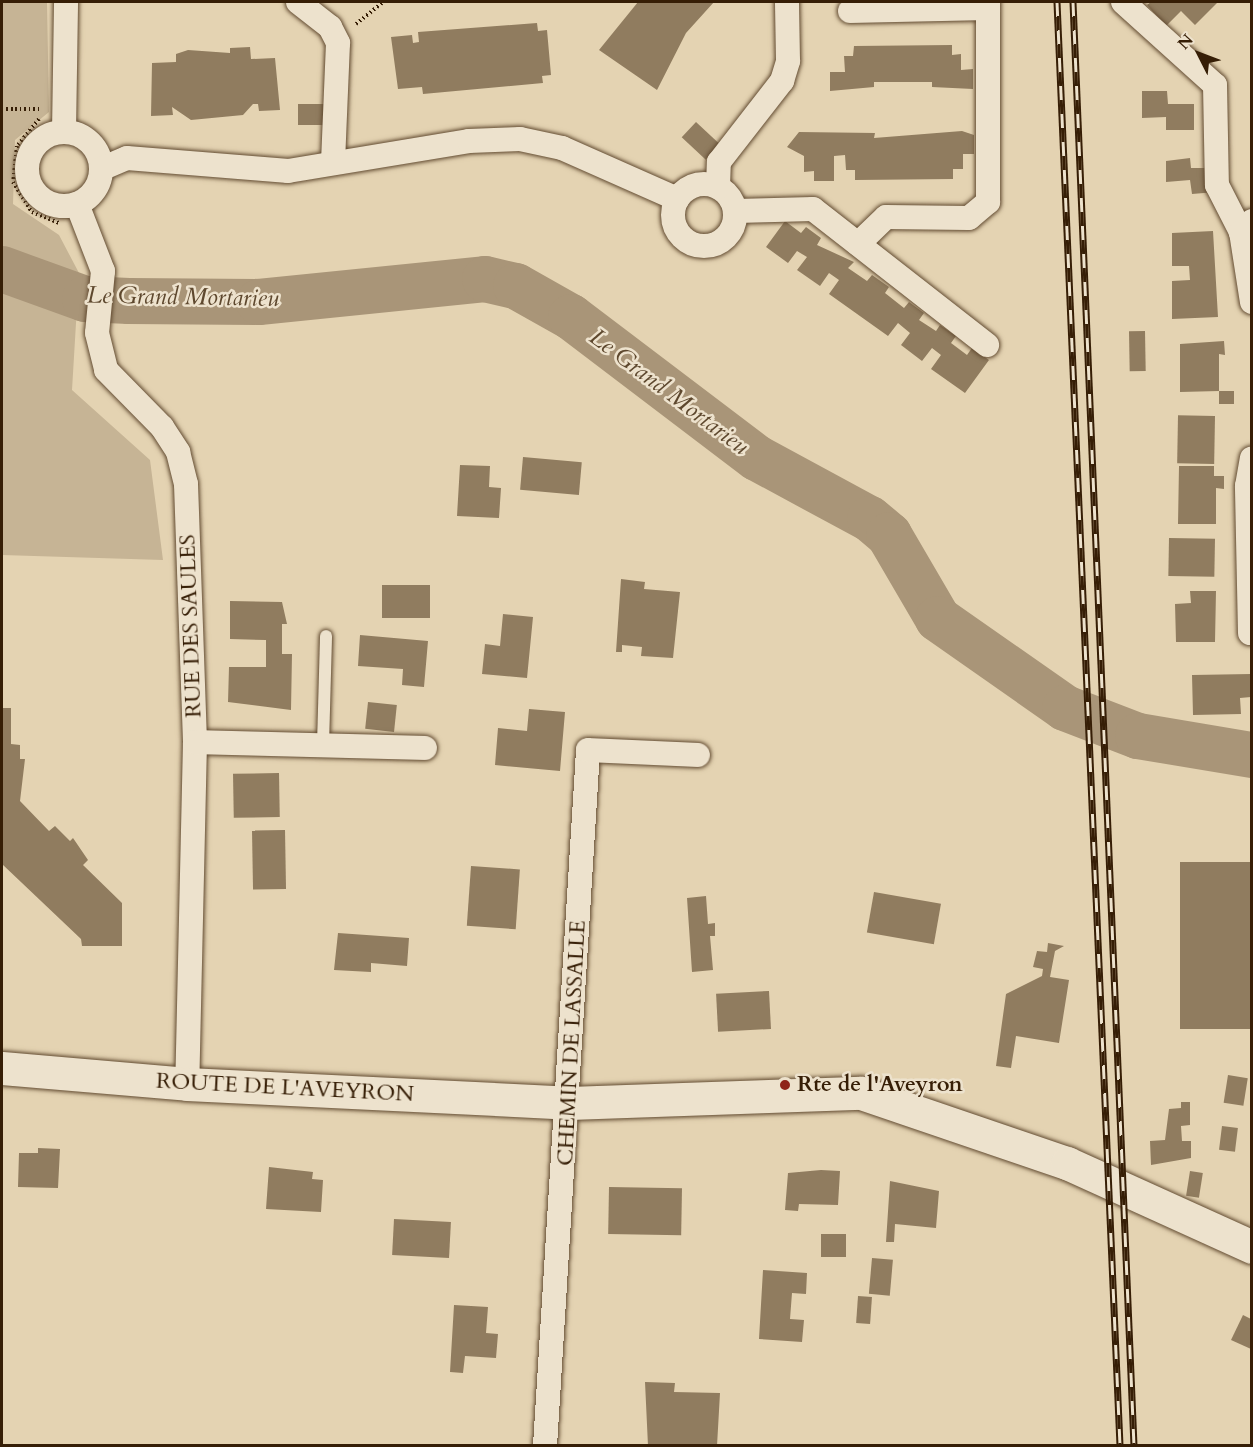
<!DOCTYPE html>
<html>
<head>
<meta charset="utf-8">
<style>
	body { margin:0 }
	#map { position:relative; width:1253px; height:1447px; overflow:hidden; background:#e4d3b2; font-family:Cardo,serif }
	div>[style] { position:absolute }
	.green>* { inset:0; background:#c6b495 }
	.river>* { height:46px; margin:-23px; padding:0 23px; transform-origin:23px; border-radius:23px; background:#a99578 }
	.building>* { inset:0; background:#907c5f; transform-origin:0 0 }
	.path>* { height:4px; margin-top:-2px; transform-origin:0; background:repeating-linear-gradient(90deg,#361e06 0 1.5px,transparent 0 4.5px) }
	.roads { filter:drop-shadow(0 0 2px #624b31) drop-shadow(0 0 2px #624b31) }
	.lane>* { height:12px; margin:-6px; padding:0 6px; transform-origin:6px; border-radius:6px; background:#ede2cd }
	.street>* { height:24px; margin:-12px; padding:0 12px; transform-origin:12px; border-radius:12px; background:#ede2cd }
	.street>.ring { margin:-12px; padding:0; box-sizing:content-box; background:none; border:24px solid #ede2cd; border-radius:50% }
	.secondary>* { height:33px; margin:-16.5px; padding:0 16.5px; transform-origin:16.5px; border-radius:16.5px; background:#ede2cd }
	.rail>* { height:7px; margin-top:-3.5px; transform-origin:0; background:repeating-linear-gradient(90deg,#ede2cd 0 14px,#361e06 0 28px); box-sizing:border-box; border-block:2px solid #361e06 }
	.dots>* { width:16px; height:16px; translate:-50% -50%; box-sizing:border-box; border:3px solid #ede2cd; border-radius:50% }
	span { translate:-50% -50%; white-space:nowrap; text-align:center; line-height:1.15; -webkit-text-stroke:5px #ede2cd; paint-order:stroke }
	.street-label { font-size:22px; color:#361e06 }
	.poi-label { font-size:22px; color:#361e06; font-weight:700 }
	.left { translate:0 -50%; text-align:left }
	.water-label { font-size:24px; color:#5e482e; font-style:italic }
	.frame { position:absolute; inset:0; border:3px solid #361e06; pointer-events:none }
	.north { position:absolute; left:1169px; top:24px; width:60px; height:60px; -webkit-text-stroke:4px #ede2cd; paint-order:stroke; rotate:312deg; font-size:16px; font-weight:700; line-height:24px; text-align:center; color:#361e06 }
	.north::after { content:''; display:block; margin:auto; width:21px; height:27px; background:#361e06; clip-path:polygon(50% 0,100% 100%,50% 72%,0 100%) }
</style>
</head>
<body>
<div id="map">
	<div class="green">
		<div style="clip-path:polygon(2px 2px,47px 2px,49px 112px,15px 140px,13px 204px,59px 235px,79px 273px,72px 390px,150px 460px,163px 560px,2px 555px)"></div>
	</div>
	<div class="river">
		<div style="left:2px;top:269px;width:88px;rotate:19.9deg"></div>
		<div style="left:85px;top:299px;width:44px;rotate:2.6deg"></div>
		<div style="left:129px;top:301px;width:130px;rotate:0.4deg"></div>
		<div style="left:259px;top:302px;width:227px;rotate:-5.8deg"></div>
		<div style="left:485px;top:279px;width:32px;rotate:13deg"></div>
		<div style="left:516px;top:286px;width:63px;rotate:29.4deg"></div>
		<div style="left:571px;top:317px;width:233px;rotate:37.2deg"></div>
		<div style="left:757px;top:458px;width:128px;rotate:28.4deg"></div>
		<div style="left:870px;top:519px;width:25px;rotate:40deg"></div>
		<div style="left:889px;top:535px;width:97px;rotate:59.7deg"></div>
		<div style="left:938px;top:619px;width:155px;rotate:35deg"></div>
		<div style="left:1065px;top:708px;width:78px;rotate:21deg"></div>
		<div style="left:1138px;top:736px;width:116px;rotate:9.5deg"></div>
	</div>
	<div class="building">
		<div style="clip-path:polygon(638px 2px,714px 2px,686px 33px,657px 90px,599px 50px)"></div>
		<div style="clip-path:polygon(1151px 2px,1215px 2px,1217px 3px,1195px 25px,1181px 11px,1166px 26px,1147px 5px)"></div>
		<div style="clip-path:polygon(537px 23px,538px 31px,547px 30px,551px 75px,542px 76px,543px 83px,423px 94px,422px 87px,398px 89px,391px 37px,412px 35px,413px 43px,419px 42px,418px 32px)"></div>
		<div style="clip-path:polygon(952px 45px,952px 55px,961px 54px,961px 70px,973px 69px,973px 89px,932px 87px,932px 82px,874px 82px,874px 87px,830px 91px,830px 72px,845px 72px,844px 56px,853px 56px,854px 46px)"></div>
		<div style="clip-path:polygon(250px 47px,251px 59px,275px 58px,280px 110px,259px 111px,258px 104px,253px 104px,243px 115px,191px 120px,172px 107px,173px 115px,151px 116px,152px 63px,176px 62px,176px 54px,188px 50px,230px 53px,230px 48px)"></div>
		<div style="clip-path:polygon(1142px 91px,1167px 91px,1168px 104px,1194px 104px,1194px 130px,1166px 130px,1166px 117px,1142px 118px)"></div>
		<div style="left:298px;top:104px;width:32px;height:21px"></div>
		<div style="left:696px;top:122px;width:33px;height:21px;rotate:43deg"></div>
		<div style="clip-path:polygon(962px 131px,974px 135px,974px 154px,963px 154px,963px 169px,953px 169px,953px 179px,855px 180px,855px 170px,846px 170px,845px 155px,834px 156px,834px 181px,814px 181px,814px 171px,804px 172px,804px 156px,787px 147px,799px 132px,875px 133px,874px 138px)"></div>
		<div style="clip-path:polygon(1190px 158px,1191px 168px,1215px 168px,1216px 192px,1192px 194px,1190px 180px,1166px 182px,1166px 161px)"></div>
		<div style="clip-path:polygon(785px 221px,801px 233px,806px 227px,821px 238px,817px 245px,854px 262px,848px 268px,867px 281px,872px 275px,889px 287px,885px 293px,904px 308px,909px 302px,924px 313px,919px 320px,936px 331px,940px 325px,956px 336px,951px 343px,967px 355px,972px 348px,989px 360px,965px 393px,931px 369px,941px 355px,932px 348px,922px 361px,901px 345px,910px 333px,898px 323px,888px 336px,829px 294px,839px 280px,829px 273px,820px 286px,797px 270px,807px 257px,797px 251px,788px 263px,766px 247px)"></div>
		<div style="clip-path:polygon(1213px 231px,1218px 317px,1172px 319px,1172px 281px,1190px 280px,1189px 266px,1172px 266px,1172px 233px)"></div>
		<div style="left:1145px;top:331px;width:40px;height:16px;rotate:89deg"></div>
		<div style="clip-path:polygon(1224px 341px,1225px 355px,1219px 354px,1219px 391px,1180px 392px,1180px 344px)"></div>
		<div style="left:1219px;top:391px;width:15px;height:13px"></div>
		<div style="left:1215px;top:416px;width:48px;height:37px;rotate:91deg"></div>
		<div style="left:523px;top:457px;width:59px;height:33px;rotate:5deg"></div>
		<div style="clip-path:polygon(460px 465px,490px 466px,489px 487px,501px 488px,499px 518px,457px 516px)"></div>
		<div style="clip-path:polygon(1179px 466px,1214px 466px,1214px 476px,1224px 476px,1224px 489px,1216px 488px,1216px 524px,1178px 524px)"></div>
		<div style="left:1169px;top:538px;width:46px;height:38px;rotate:1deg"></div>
		<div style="clip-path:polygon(621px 579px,645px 582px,644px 589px,680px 592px,673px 658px,641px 656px,642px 647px,622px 645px,622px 652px,616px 652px)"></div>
		<div style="left:382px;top:585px;width:48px;height:33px"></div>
		<div style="clip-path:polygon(1190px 591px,1216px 591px,1215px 642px,1176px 642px,1175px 604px,1191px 603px)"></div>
		<div style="clip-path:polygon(230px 601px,282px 602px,287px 624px,282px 624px,282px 654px,292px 654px,291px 710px,228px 702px,229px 667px,266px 667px,266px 640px,230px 639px)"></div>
		<div style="clip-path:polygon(503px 614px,533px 617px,527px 678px,482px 674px,485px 644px,500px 646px)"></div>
		<div style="clip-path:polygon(360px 635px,428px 641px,424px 687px,402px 685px,403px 669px,358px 666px)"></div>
		<div style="clip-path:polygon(1251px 674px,1251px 697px,1240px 698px,1241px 714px,1193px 715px,1192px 675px)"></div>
		<div style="left:368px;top:702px;width:29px;height:27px;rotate:6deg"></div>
		<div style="clip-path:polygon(2px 708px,11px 708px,11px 744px,20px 745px,20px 759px,25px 759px,20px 801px,49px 831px,55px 826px,70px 841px,73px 838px,88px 860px,83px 865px,122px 903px,122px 946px,82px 946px,81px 939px,2px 864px)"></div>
		<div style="clip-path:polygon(529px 709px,565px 712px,560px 771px,495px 765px,498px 728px,527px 731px)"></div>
		<div style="left:279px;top:773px;width:44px;height:46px;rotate:89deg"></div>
		<div style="left:285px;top:830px;width:59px;height:33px;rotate:89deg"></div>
		<div style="left:1180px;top:862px;width:71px;height:167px"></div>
		<div style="left:471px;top:866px;width:49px;height:60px;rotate:4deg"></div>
		<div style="left:874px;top:892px;width:68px;height:41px;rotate:10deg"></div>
		<div style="clip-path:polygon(706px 896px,708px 924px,715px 923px,715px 936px,710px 936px,713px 970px,692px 972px,687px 898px)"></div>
		<div style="clip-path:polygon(338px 933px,409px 938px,407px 966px,371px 963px,371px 972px,334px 970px)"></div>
		<div style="clip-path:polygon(1048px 943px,1064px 946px,1055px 951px,1050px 977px,1069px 980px,1059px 1043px,1016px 1036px,1011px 1068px,996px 1066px,1006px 994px,1042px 976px,1043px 969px,1033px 967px,1037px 951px,1047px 952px)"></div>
		<div style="left:769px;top:991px;width:38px;height:53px;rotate:87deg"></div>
		<div style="left:1228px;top:1075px;width:20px;height:28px;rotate:9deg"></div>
		<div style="clip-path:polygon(1181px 1102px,1190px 1102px,1190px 1125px,1181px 1126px,1182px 1141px,1191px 1141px,1191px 1158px,1151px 1165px,1150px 1141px,1165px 1140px,1169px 1109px,1181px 1108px)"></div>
		<div style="left:1222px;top:1126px;width:16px;height:24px;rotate:7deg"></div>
		<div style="clip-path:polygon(38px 1148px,60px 1149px,58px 1188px,18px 1187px,19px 1153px,38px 1153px)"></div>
		<div style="clip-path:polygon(269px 1167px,313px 1172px,312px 1179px,323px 1180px,321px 1212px,266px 1209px)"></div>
		<div style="clip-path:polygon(821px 1170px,840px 1171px,838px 1205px,799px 1204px,798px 1211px,785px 1210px,788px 1173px)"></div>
		<div style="left:1190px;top:1171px;width:13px;height:25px;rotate:9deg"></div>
		<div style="clip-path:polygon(890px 1181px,939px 1191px,936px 1228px,895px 1224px,894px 1242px,886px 1242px)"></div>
		<div style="left:609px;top:1187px;width:73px;height:47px;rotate:1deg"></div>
		<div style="left:394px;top:1219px;width:57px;height:36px;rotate:3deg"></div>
		<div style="left:821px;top:1234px;width:25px;height:23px"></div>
		<div style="left:872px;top:1258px;width:21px;height:36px;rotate:5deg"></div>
		<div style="clip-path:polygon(763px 1270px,807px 1273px,806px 1294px,792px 1293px,790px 1319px,804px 1320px,802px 1342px,759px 1339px)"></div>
		<div style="left:858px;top:1296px;width:14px;height:27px;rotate:4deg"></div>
		<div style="clip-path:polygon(454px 1305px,488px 1307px,486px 1333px,498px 1334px,496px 1358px,465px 1356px,463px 1373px,450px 1372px)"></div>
		<div style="clip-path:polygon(1243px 1315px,1251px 1319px,1251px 1349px,1231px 1340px)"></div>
		<div style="clip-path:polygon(645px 1382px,675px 1383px,674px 1392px,720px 1393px,717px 1446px,648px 1446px)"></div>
	</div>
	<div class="path">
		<div style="left:356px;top:24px;width:35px;rotate:-39deg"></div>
		<div style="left:2px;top:109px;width:37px"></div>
		<div style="left:39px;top:119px;width:35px;rotate:129deg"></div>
		<div style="left:17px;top:146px;width:36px;rotate:96deg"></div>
		<div style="left:13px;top:182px;width:36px;rotate:58deg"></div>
		<div style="left:32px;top:212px;width:29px;rotate:22deg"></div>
	</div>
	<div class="roads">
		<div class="lane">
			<div style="left:323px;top:745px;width:109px;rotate:-88.4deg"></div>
		</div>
		<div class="street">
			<div style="left:298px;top:2px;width:41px;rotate:38deg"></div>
			<div style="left:330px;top:27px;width:18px;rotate:63deg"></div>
			<div style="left:338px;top:43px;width:120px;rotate:92.4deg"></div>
			<div style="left:1123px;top:2px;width:124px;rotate:42.1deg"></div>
			<div style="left:1215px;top:85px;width:100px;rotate:88.9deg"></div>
			<div style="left:1217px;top:185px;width:53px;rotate:62.9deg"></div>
			<div style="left:850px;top:11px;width:138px;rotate:-1.2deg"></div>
			<div style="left:64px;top:132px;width:130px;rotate:-89.1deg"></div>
			<div class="ring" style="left:27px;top:132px;width:50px;height:50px"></div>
			<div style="left:101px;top:169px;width:28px;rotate:-23deg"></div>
			<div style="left:127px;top:158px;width:162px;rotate:4.6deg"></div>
			<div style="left:288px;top:171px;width:183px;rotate:-9.4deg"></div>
			<div style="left:469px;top:141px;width:51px;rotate:-2.2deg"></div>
			<div style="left:520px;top:139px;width:43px;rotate:12.1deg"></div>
			<div style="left:562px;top:148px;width:126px;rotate:23.9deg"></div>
			<div class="ring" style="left:673px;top:184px;width:38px;height:38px"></div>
			<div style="left:718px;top:187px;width:25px;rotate:-88deg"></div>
			<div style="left:719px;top:162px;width:103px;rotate:-52.1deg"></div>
			<div style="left:782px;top:81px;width:21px;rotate:-73deg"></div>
			<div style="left:788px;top:61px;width:59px;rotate:-91deg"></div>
			<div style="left:77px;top:204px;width:72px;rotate:68.8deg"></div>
			<div style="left:103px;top:271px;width:62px;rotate:95.5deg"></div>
			<div style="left:97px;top:333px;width:38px;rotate:76deg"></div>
			<div style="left:106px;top:370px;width:80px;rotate:45.5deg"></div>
			<div style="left:162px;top:427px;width:30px;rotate:57deg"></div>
			<div style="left:178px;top:452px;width:33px;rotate:76deg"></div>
			<div style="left:186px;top:484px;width:258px;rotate:88deg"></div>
			<div style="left:195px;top:742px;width:342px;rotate:91.3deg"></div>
			<div style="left:736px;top:211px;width:77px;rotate:-1.5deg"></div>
			<div style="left:813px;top:209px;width:221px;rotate:38deg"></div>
			<div style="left:1252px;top:221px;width:16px;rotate:135deg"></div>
			<div style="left:1241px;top:232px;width:71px;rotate:81.1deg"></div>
			<div style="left:858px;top:244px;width:39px;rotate:-44deg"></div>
			<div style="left:886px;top:217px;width:83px;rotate:0.7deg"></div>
			<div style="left:969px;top:218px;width:25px;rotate:-40deg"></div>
			<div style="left:988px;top:202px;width:200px;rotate:-90deg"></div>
			<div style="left:1250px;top:633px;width:147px;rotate:-91.2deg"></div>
			<div style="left:1247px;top:486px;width:28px;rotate:-80deg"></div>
			<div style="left:195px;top:742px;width:230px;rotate:1.5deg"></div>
			<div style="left:545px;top:1446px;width:697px;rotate:-86.46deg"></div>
			<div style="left:588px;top:750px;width:110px;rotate:2.6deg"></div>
		</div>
		<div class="secondary">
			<div style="left:2px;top:1068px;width:186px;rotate:4.9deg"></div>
			<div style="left:187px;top:1084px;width:382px;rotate:2.8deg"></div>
			<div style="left:569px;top:1103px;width:292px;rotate:-2deg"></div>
			<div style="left:861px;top:1093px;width:218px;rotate:18.8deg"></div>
			<div style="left:1067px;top:1163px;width:203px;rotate:24.4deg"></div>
		</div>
	</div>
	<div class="rail">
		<div style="left:1057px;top:2px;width:1445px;rotate:87.5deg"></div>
		<div style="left:1073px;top:2px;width:1445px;rotate:87.58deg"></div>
	</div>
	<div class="dots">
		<div style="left:785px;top:1085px;background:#8f2418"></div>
	</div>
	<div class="street-label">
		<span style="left:191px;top:626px;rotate:-92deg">RUE DES SAULES</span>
		<span style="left:572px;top:1043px;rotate:-87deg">CHEMIN DE LASSALLE</span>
		<span style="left:285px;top:1088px;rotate:3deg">ROUTE DE L'AVEYRON</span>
	</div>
	<div class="poi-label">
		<span class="left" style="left:797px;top:1085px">Rte de l'Aveyron</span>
	</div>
	<div class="water-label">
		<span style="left:183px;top:297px;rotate:1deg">Le Grand Mortarieu</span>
		<span style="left:669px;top:392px;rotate:37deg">Le Grand Mortarieu</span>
	</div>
	<div class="frame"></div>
	<div class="north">N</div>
</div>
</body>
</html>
